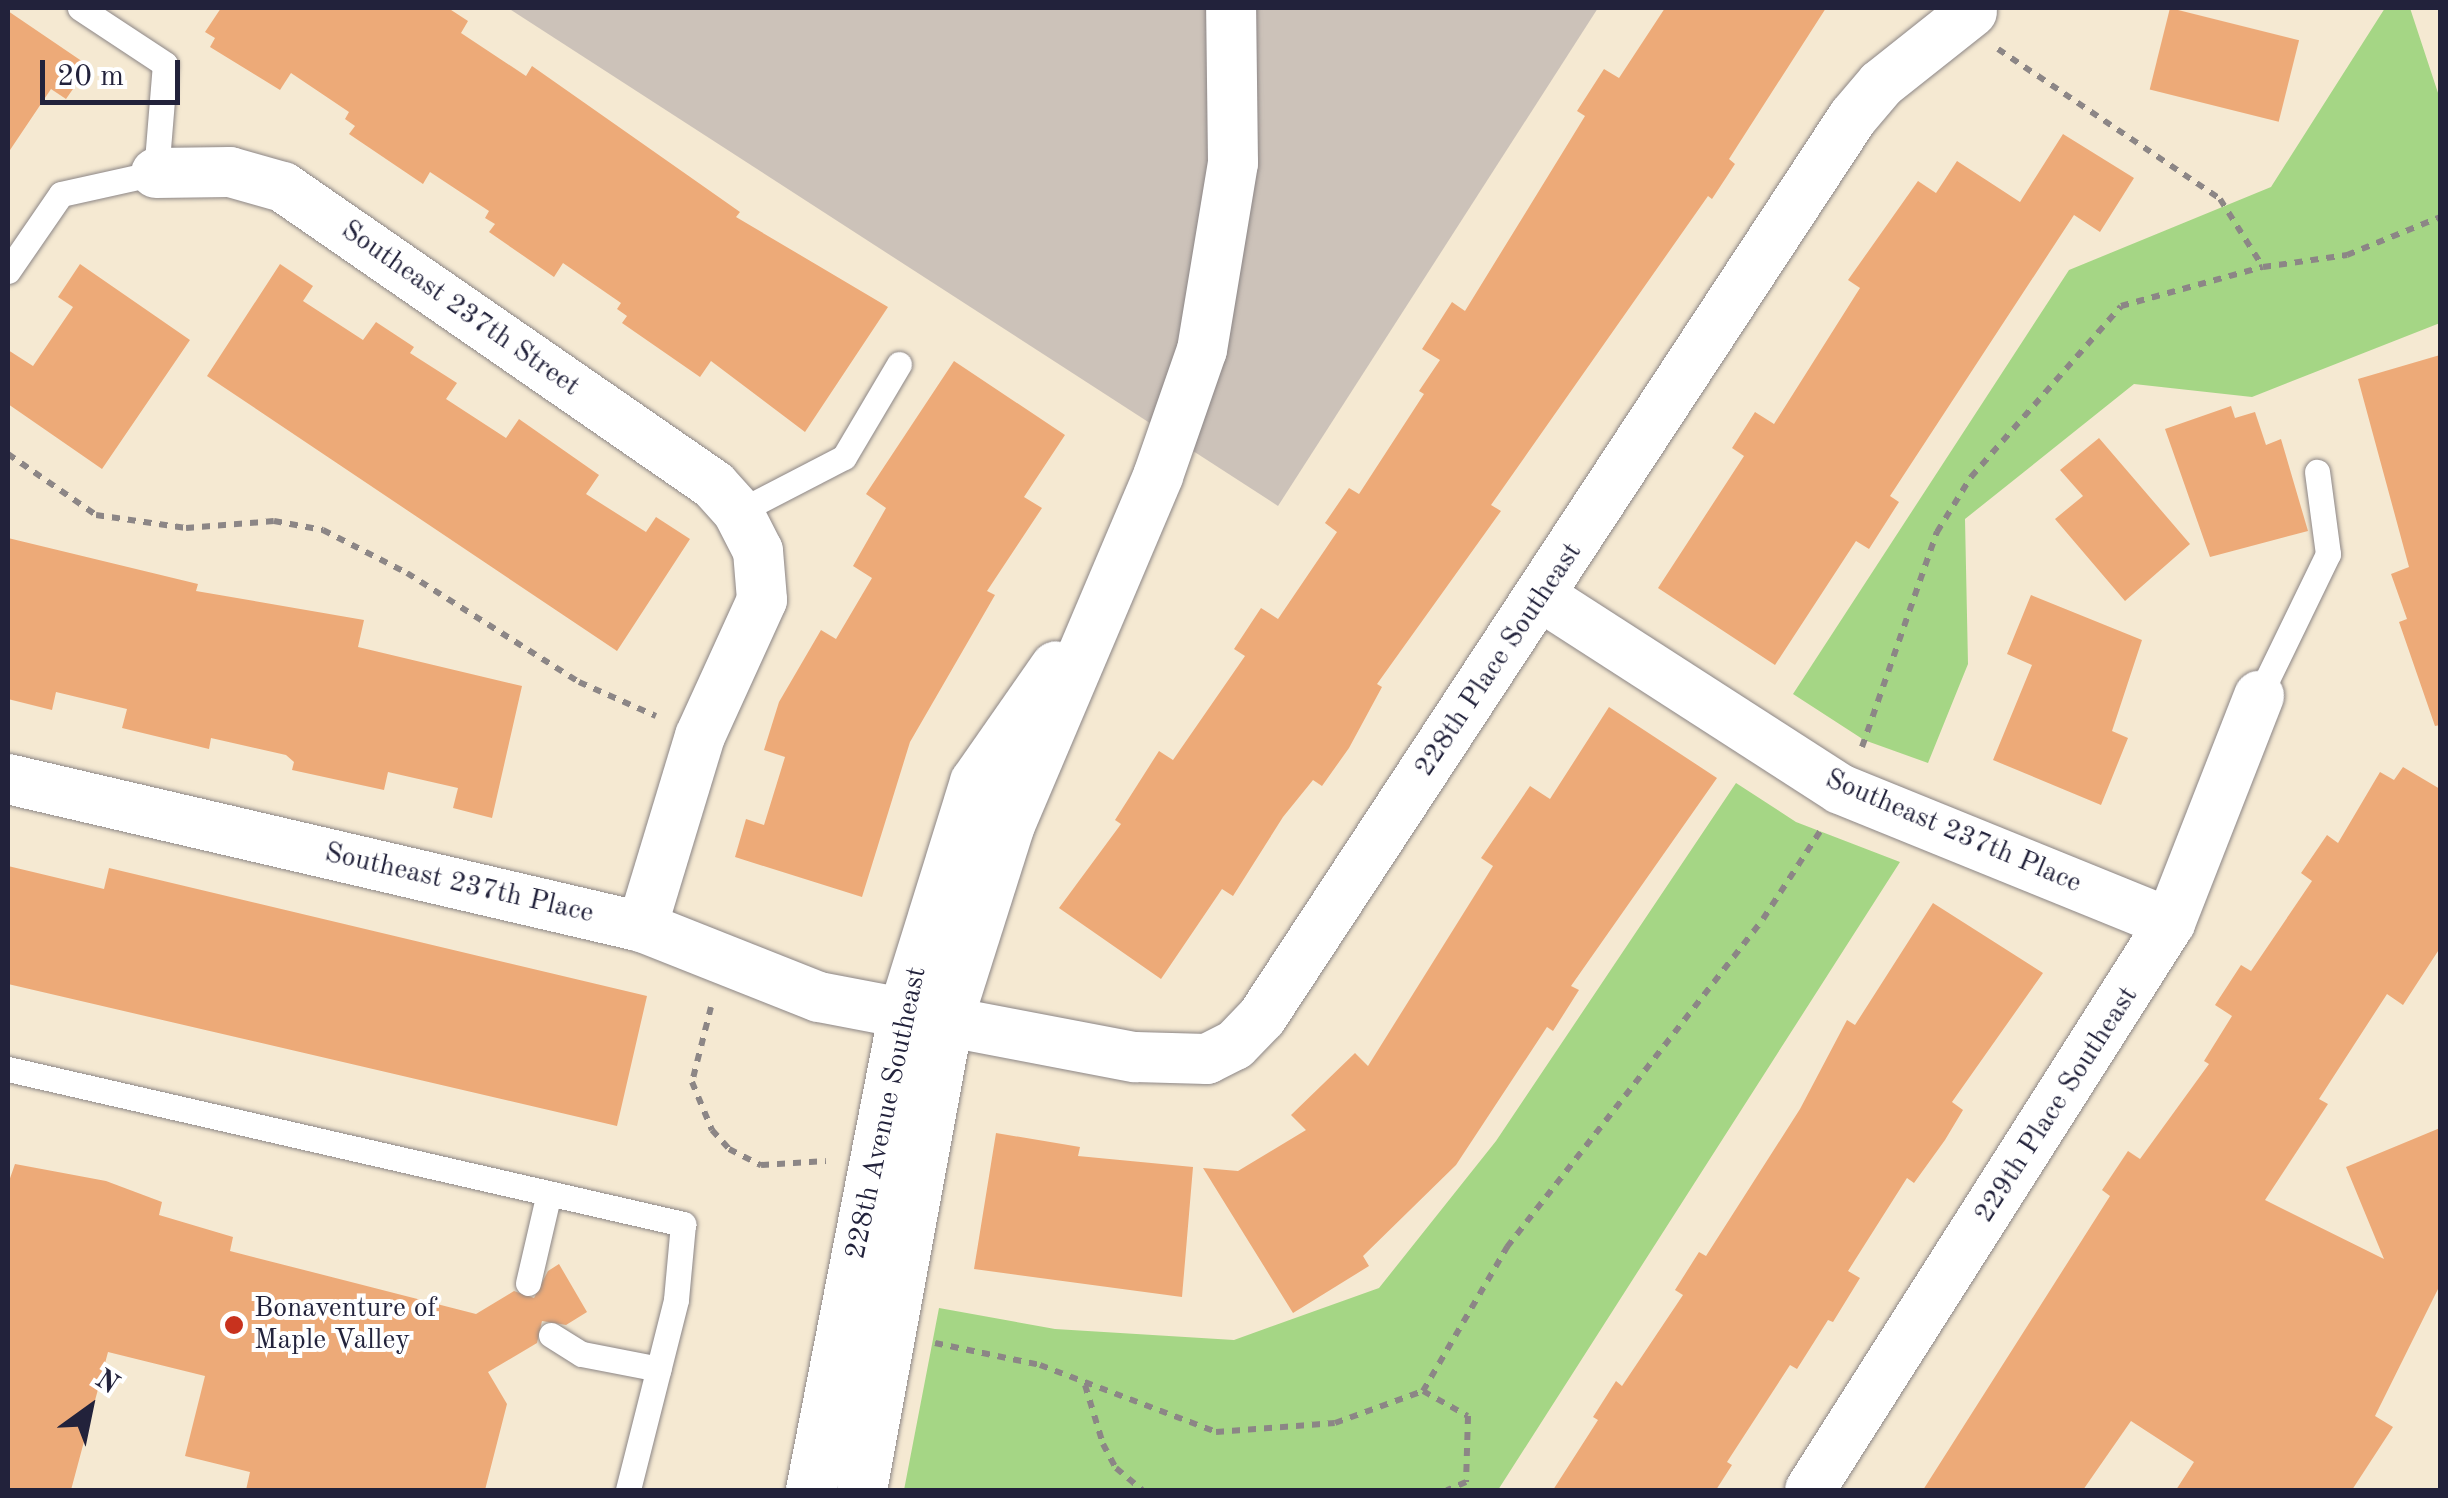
<!DOCTYPE html>
<html>
<head>
<meta charset="utf-8">
<style>
	body { margin:0 }
	#map { position:relative; width:2448px; height:1498px; overflow:hidden; background:#f5e9d2; font-family:"Old Standard TT",serif }
	div>[style] { position:absolute }
	.industrial>* { inset:0; background:#ccc2b9 }
	.green>* { inset:0; background:#a5d685 }
	.building>* { inset:0; background:#edaa78; transform-origin:0 0 }
	.path>* { height:6px; margin-top:-3px; transform-origin:0; background:repeating-linear-gradient(90deg,#8c8686 0 8px,transparent 0 16px) }
	.roads { filter:drop-shadow(0 0 2px #8c8686) drop-shadow(0 0 2px #8c8686) }
	.service>* { height:25px; margin:-12.5px; padding:0 12.5px; transform-origin:12.5px; border-radius:12.5px; background:#fff }
	.minor>* { height:50px; margin:-25px; padding:0 25px; transform-origin:25px; border-radius:25px; background:#fff }
	.dots>* { width:28px; height:28px; translate:-50% -50%; box-sizing:border-box; border:5px solid #fff; border-radius:50% }
	span { translate:-50% -50%; white-space:nowrap; text-align:center; line-height:1.15; -webkit-text-stroke:8px #fff; paint-order:stroke }
	.street-label { font-size:28px; color:#22223b }
	.poi-label { font-size:28px; color:#22223b }
	.left { translate:0 -50%; text-align:left }
	.frame { position:absolute; inset:0; border:10px solid #22223b; pointer-events:none }
	.north { position:absolute; left:40px; top:1358px; width:100px; height:100px; -webkit-text-stroke:8px #fff; paint-order:stroke; rotate:33deg; font-size:28px; font-weight:700; line-height:40px; text-align:center; color:#22223b }
	.north::after { content:''; display:block; margin:auto; width:35px; height:45px; background:#22223b; clip-path:polygon(50% 0,100% 100%,50% 72%,0 100%) }
	.scale { position:absolute; left:40px; top:60px; width:140px; height:45px; box-sizing:border-box; border:5px solid #22223b; border-top:0; padding-left:12px; font-size:30px; line-height:35px; white-space:nowrap; color:#22223b; -webkit-text-stroke:8px #fff; paint-order:stroke }
</style>
</head>
<body>
<div id="map">
	<div class="industrial">
		<div style="clip-path:polygon(508px 8px,1598px 8px,1278px 506px)"></div>
	</div>
	<div class="green">
		<div style="clip-path:polygon(2385px 8px,2410px 8px,2440px 99px,2440px 323px,2252px 397px,2134px 384px,1965px 519px,1968px 664px,1928px 763px,1864px 740px,1793px 694px,2069px 270px,2271px 187px)"></div>
		<div style="clip-path:polygon(1736px 783px,1796px 822px,1900px 862px,1498px 1490px,904px 1490px,939px 1308px,1055px 1329px,1234px 1340px,1379px 1288px,1496px 1141px)"></div>
	</div>
	<div class="building">
		<div style="clip-path:polygon(221px 8px,448px 8px,468px 21px,461px 33px,526px 76px,532px 66px,740px 212px,736px 217px,888px 307px,805px 432px,711px 361px,700px 377px,622px 323px,627px 316px,617px 309px,621px 303px,563px 263px,554px 277px,489px 232px,495px 224px,485px 218px,489px 211px,430px 172px,423px 184px,349px 134px,355px 126px,345px 119px,349px 112px,291px 73px,280px 90px,210px 47px,215px 38px,205px 32px)"></div>
		<div style="clip-path:polygon(1665px 8px,1826px 8px,1729px 159px,1735px 164px,1712px 199px,1708px 196px,1491px 505px,1501px 511px,1377px 684px,1382px 687px,1349px 748px,1322px 786px,1313px 780px,1283px 817px,1233px 896px,1222px 889px,1161px 979px,1059px 908px,1121px 824px,1115px 820px,1159px 751px,1173px 760px,1245px 656px,1234px 649px,1261px 608px,1278px 619px,1337px 532px,1325px 523px,1349px 488px,1359px 494px,1424px 394px,1419px 391px,1440px 360px,1422px 349px,1452px 302px,1465px 311px,1585px 116px,1577px 111px,1604px 69px,1619px 78px)"></div>
		<div style="left:2170px;top:8px;width:133px;height:84px;rotate:14deg"></div>
		<div style="clip-path:polygon(8px 11px,89px 66px,66px 99px,51px 89px,8px 153px)"></div>
		<div style="clip-path:polygon(2063px 134px,2134px 178px,2100px 232px,2074px 215px,1890px 496px,1899px 502px,1869px 549px,1856px 541px,1775px 665px,1658px 588px,1744px 456px,1732px 448px,1755px 412px,1774px 424px,1860px 288px,1848px 280px,1918px 181px,1936px 193px,1957px 161px,2020px 202px)"></div>
		<div style="clip-path:polygon(80px 264px,190px 340px,102px 469px,8px 404px,8px 350px,33px 366px,73px 307px,58px 297px)"></div>
		<div style="clip-path:polygon(280px 264px,313px 286px,303px 301px,363px 340px,376px 322px,414px 347px,410px 353px,457px 383px,446px 399px,506px 438px,519px 419px,599px 475px,586px 494px,646px 532px,656px 517px,690px 539px,617px 651px,207px 376px)"></div>
		<div style="clip-path:polygon(2440px 355px,2440px 725px,2435px 726px,2399px 622px,2407px 619px,2391px 574px,2409px 567px,2358px 379px)"></div>
		<div style="clip-path:polygon(954px 361px,1065px 435px,1024px 497px,1042px 508px,987px 591px,995px 595px,910px 742px,862px 897px,735px 857px,746px 819px,764px 825px,785px 757px,764px 750px,779px 702px,821px 630px,836px 639px,872px 578px,853px 566px,886px 508px,866px 494px)"></div>
		<div style="clip-path:polygon(2231px 406px,2235px 418px,2255px 412px,2266px 445px,2281px 439px,2308px 531px,2210px 557px,2165px 429px)"></div>
		<div style="clip-path:polygon(2099px 438px,2190px 544px,2125px 601px,2055px 519px,2083px 496px,2060px 470px)"></div>
		<div style="clip-path:polygon(8px 538px,198px 584px,196px 591px,364px 620px,358px 647px,522px 686px,492px 818px,453px 808px,458px 788px,388px 772px,384px 790px,292px 770px,294px 762px,286px 755px,211px 738px,209px 749px,122px 728px,127px 709px,56px 692px,52px 710px,8px 699px)"></div>
		<div style="clip-path:polygon(2031px 595px,2142px 640px,2112px 731px,2128px 738px,2101px 805px,1993px 760px,2032px 665px,2007px 654px)"></div>
		<div style="clip-path:polygon(1609px 707px,1717px 778px,1571px 986px,1579px 990px,1553px 1031px,1547px 1027px,1456px 1165px,1363px 1256px,1369px 1266px,1293px 1313px,1203px 1168px,1238px 1171px,1306px 1130px,1291px 1115px,1355px 1053px,1368px 1066px,1493px 866px,1481px 858px,1530px 786px,1550px 799px)"></div>
		<div style="clip-path:polygon(2403px 767px,2440px 789px,2440px 948px,2403px 1005px,2387px 994px,2319px 1099px,2328px 1104px,2265px 1200px,2384px 1259px,2346px 1167px,2440px 1128px,2440px 1285px,2375px 1416px,2393px 1427px,2352px 1490px,2176px 1490px,2194px 1462px,2131px 1421px,2083px 1490px,1923px 1490px,2110px 1196px,2102px 1190px,2128px 1151px,2140px 1159px,2209px 1064px,2204px 1061px,2232px 1016px,2215px 1005px,2241px 965px,2251px 971px,2312px 881px,2301px 873px,2327px 835px,2338px 843px,2380px 772px,2394px 780px)"></div>
		<div style="clip-path:polygon(8px 866px,104px 889px,109px 868px,647px 996px,617px 1126px,8px 984px)"></div>
		<div style="clip-path:polygon(1933px 903px,2043px 973px,1952px 1102px,1963px 1110px,1945px 1140px,1914px 1183px,1907px 1178px,1848px 1271px,1860px 1278px,1833px 1322px,1828px 1320px,1797px 1369px,1790px 1365px,1727px 1462px,1732px 1465px,1716px 1490px,1553px 1490px,1598px 1420px,1593px 1417px,1616px 1381px,1622px 1386px,1683px 1295px,1675px 1290px,1699px 1252px,1706px 1256px,1800px 1109px,1847px 1020px,1855px 1025px)"></div>
		<div style="clip-path:polygon(996px 1133px,1080px 1147px,1078px 1156px,1193px 1167px,1182px 1297px,974px 1269px)"></div>
		<div style="clip-path:polygon(15px 1164px,106px 1181px,162px 1202px,159px 1215px,233px 1237px,230px 1251px,476px 1314px,514px 1291px,534px 1298px,548px 1271px,559px 1264px,587px 1312px,566px 1325px,542px 1321px,537px 1343px,488px 1372px,507px 1404px,485px 1490px,246px 1490px,250px 1472px,185px 1456px,205px 1376px,108px 1352px,71px 1490px,8px 1490px,8px 1184px)"></div>
	</div>
	<div class="path">
		<div style="left:1998px;top:49px;width:268px;rotate:34deg"></div>
		<div style="left:2220px;top:199px;width:80px;rotate:57.7deg"></div>
		<div style="left:8px;top:454px;width:107px;rotate:34.7deg"></div>
		<div style="left:96px;top:515px;width:91px;rotate:8.2deg"></div>
		<div style="left:186px;top:528px;width:88px;rotate:-4.5deg"></div>
		<div style="left:274px;top:521px;width:50px;rotate:10.4deg"></div>
		<div style="left:323px;top:530px;width:94px;rotate:27.1deg"></div>
		<div style="left:407px;top:573px;width:204px;rotate:32.4deg"></div>
		<div style="left:579px;top:682px;width:84px;rotate:23.8deg"></div>
		<div style="left:1862px;top:747px;width:228px;rotate:-70.8deg"></div>
		<div style="left:1937px;top:532px;width:65px;rotate:-58.3deg"></div>
		<div style="left:1971px;top:477px;width:227px;rotate:-48.7deg"></div>
		<div style="left:2121px;top:306px;width:147px;rotate:-15.4deg"></div>
		<div style="left:2263px;top:267px;width:85px;rotate:-8.1deg"></div>
		<div style="left:2347px;top:255px;width:100px;rotate:-22.2deg"></div>
		<div style="left:711px;top:1007px;width:77px;rotate:104.2deg"></div>
		<div style="left:692px;top:1082px;width:52px;rotate:67.4deg"></div>
		<div style="left:712px;top:1130px;width:25px;rotate:48deg"></div>
		<div style="left:729px;top:1149px;width:36px;rotate:27deg"></div>
		<div style="left:761px;top:1165px;width:65px;rotate:-3.5deg"></div>
		<div style="left:935px;top:1343px;width:107px;rotate:11.8deg"></div>
		<div style="left:1040px;top:1365px;width:188px;rotate:20.8deg"></div>
		<div style="left:1216px;top:1432px;width:119px;rotate:-4.3deg"></div>
		<div style="left:1335px;top:1423px;width:94px;rotate:-20deg"></div>
		<div style="left:1423px;top:1391px;width:167px;rotate:-59.7deg"></div>
		<div style="left:1507px;top:1247px;width:416px;rotate:-52deg"></div>
		<div style="left:1763px;top:919px;width:106px;rotate:-56.9deg"></div>
		<div style="left:1085px;top:1385px;width:62px;rotate:73deg"></div>
		<div style="left:1103px;top:1444px;width:27px;rotate:62deg"></div>
		<div style="left:1116px;top:1468px;width:34px;rotate:40deg"></div>
		<div style="left:1423px;top:1391px;width:51px;rotate:29.1deg"></div>
		<div style="left:1468px;top:1416px;width:66px;rotate:91.7deg"></div>
		<div style="left:1466px;top:1482px;width:21px;rotate:157deg"></div>
	</div>
	<div class="roads">
		<div class="service">
			<div style="left:8px;top:271px;width:93px;rotate:-55.5deg"></div>
			<div style="left:61px;top:194px;width:97px;rotate:-12.5deg"></div>
			<div style="left:156px;top:173px;width:109px;rotate:-85.3deg"></div>
			<div style="left:165px;top:64px;width:102px;rotate:-146.6deg"></div>
			<div style="left:738px;top:512px;width:119px;rotate:-27.4deg"></div>
			<div style="left:844px;top:457px;width:108px;rotate:-59.4deg"></div>
			<div style="left:2259px;top:696px;width:158px;rotate:-64.1deg"></div>
			<div style="left:2328px;top:554px;width:83px;rotate:-97.6deg"></div>
			<div style="left:8px;top:1069px;width:693px;rotate:12.93deg"></div>
			<div style="left:683px;top:1224px;width:76px;rotate:95.3deg"></div>
			<div style="left:676px;top:1300px;width:196px;rotate:104.2deg"></div>
			<div style="left:528px;top:1283px;width:92px;rotate:-76.9deg"></div>
			<div style="left:551px;top:1335px;width:36px;rotate:32deg"></div>
			<div style="left:582px;top:1354px;width:78px;rotate:11deg"></div>
		</div>
		<div class="minor">
			<div style="left:156px;top:173px;width:74px;rotate:-0.8deg"></div>
			<div style="left:230px;top:172px;width:55px;rotate:15.8deg"></div>
			<div style="left:283px;top:187px;width:524px;rotate:34.66deg"></div>
			<div style="left:714px;top:485px;width:36px;rotate:48deg"></div>
			<div style="left:738px;top:512px;width:44px;rotate:62.9deg"></div>
			<div style="left:758px;top:551px;width:49px;rotate:85.3deg"></div>
			<div style="left:762px;top:600px;width:149px;rotate:114.5deg"></div>
			<div style="left:700px;top:736px;width:200px;rotate:106.9deg"></div>
			<div style="left:1542px;top:597px;width:354px;rotate:32.8deg"></div>
			<div style="left:1840px;top:789px;width:356px;rotate:22.1deg"></div>
			<div style="left:8px;top:779px;width:651px;rotate:13.14deg"></div>
			<div style="left:642px;top:927px;width:190px;rotate:21.6deg"></div>
			<div style="left:819px;top:997px;width:322px;rotate:10.8deg"></div>
			<div style="left:1135px;top:1057px;width:72px;rotate:1.6deg"></div>
			<div style="left:1207px;top:1059px;width:31px;rotate:-27deg"></div>
			<div style="left:1235px;top:1045px;width:39px;rotate:-46deg"></div>
			<div style="left:1262px;top:1017px;width:1077px;rotate:-56.71deg"></div>
			<div style="left:1853px;top:117px;width:43px;rotate:-49.7deg"></div>
			<div style="left:1881px;top:84px;width:116px;rotate:-38.4deg"></div>
			<div style="left:811px;top:1490px;width:489px;rotate:-79deg"></div>
			<div style="left:904px;top:1010px;width:239px;rotate:-72.7deg"></div>
			<div style="left:975px;top:782px;width:141px;rotate:-55.1deg"></div>
			<div style="left:862px;top:1490px;width:481px;rotate:-79.6deg"></div>
			<div style="left:949px;top:1017px;width:201px;rotate:-72.4deg"></div>
			<div style="left:1010px;top:825px;width:379px;rotate:-67deg"></div>
			<div style="left:1158px;top:476px;width:133px;rotate:-70.8deg"></div>
			<div style="left:1202px;top:350px;width:190px;rotate:-80.6deg"></div>
			<div style="left:1233px;top:163px;width:155px;rotate:-90.7deg"></div>
			<div style="left:1810px;top:1490px;width:672px;rotate:-57.59deg"></div>
			<div style="left:2170px;top:923px;width:244px;rotate:-68.6deg"></div>
		</div>
	</div>
	<div class="dots">
		<div style="left:234px;top:1325px;background:#c8321e"></div>
	</div>
	<div class="street-label">
		<span style="left:460px;top:309px;rotate:35deg">Southeast 237th Street</span>
		<span style="left:1499px;top:660px;rotate:-56deg">228th Place Southeast</span>
		<span style="left:1953px;top:832px;rotate:23deg">Southeast 237th Place</span>
		<span style="left:459px;top:884px;rotate:13deg">Southeast 237th Place</span>
		<span style="left:2057px;top:1105px;rotate:-57deg">229th Place Southeast</span>
		<span style="left:887px;top:1113px;rotate:-78deg">228th Avenue Southeast</span>
	</div>
	<div class="poi-label">
		<span class="left" style="left:254px;top:1325px">Bonaventure of<br>Maple Valley</span>
	</div>
	<div class="frame"></div>
	<div class="north">N</div>
	<div class="scale">20 m</div>
</div>
</body>
</html>
